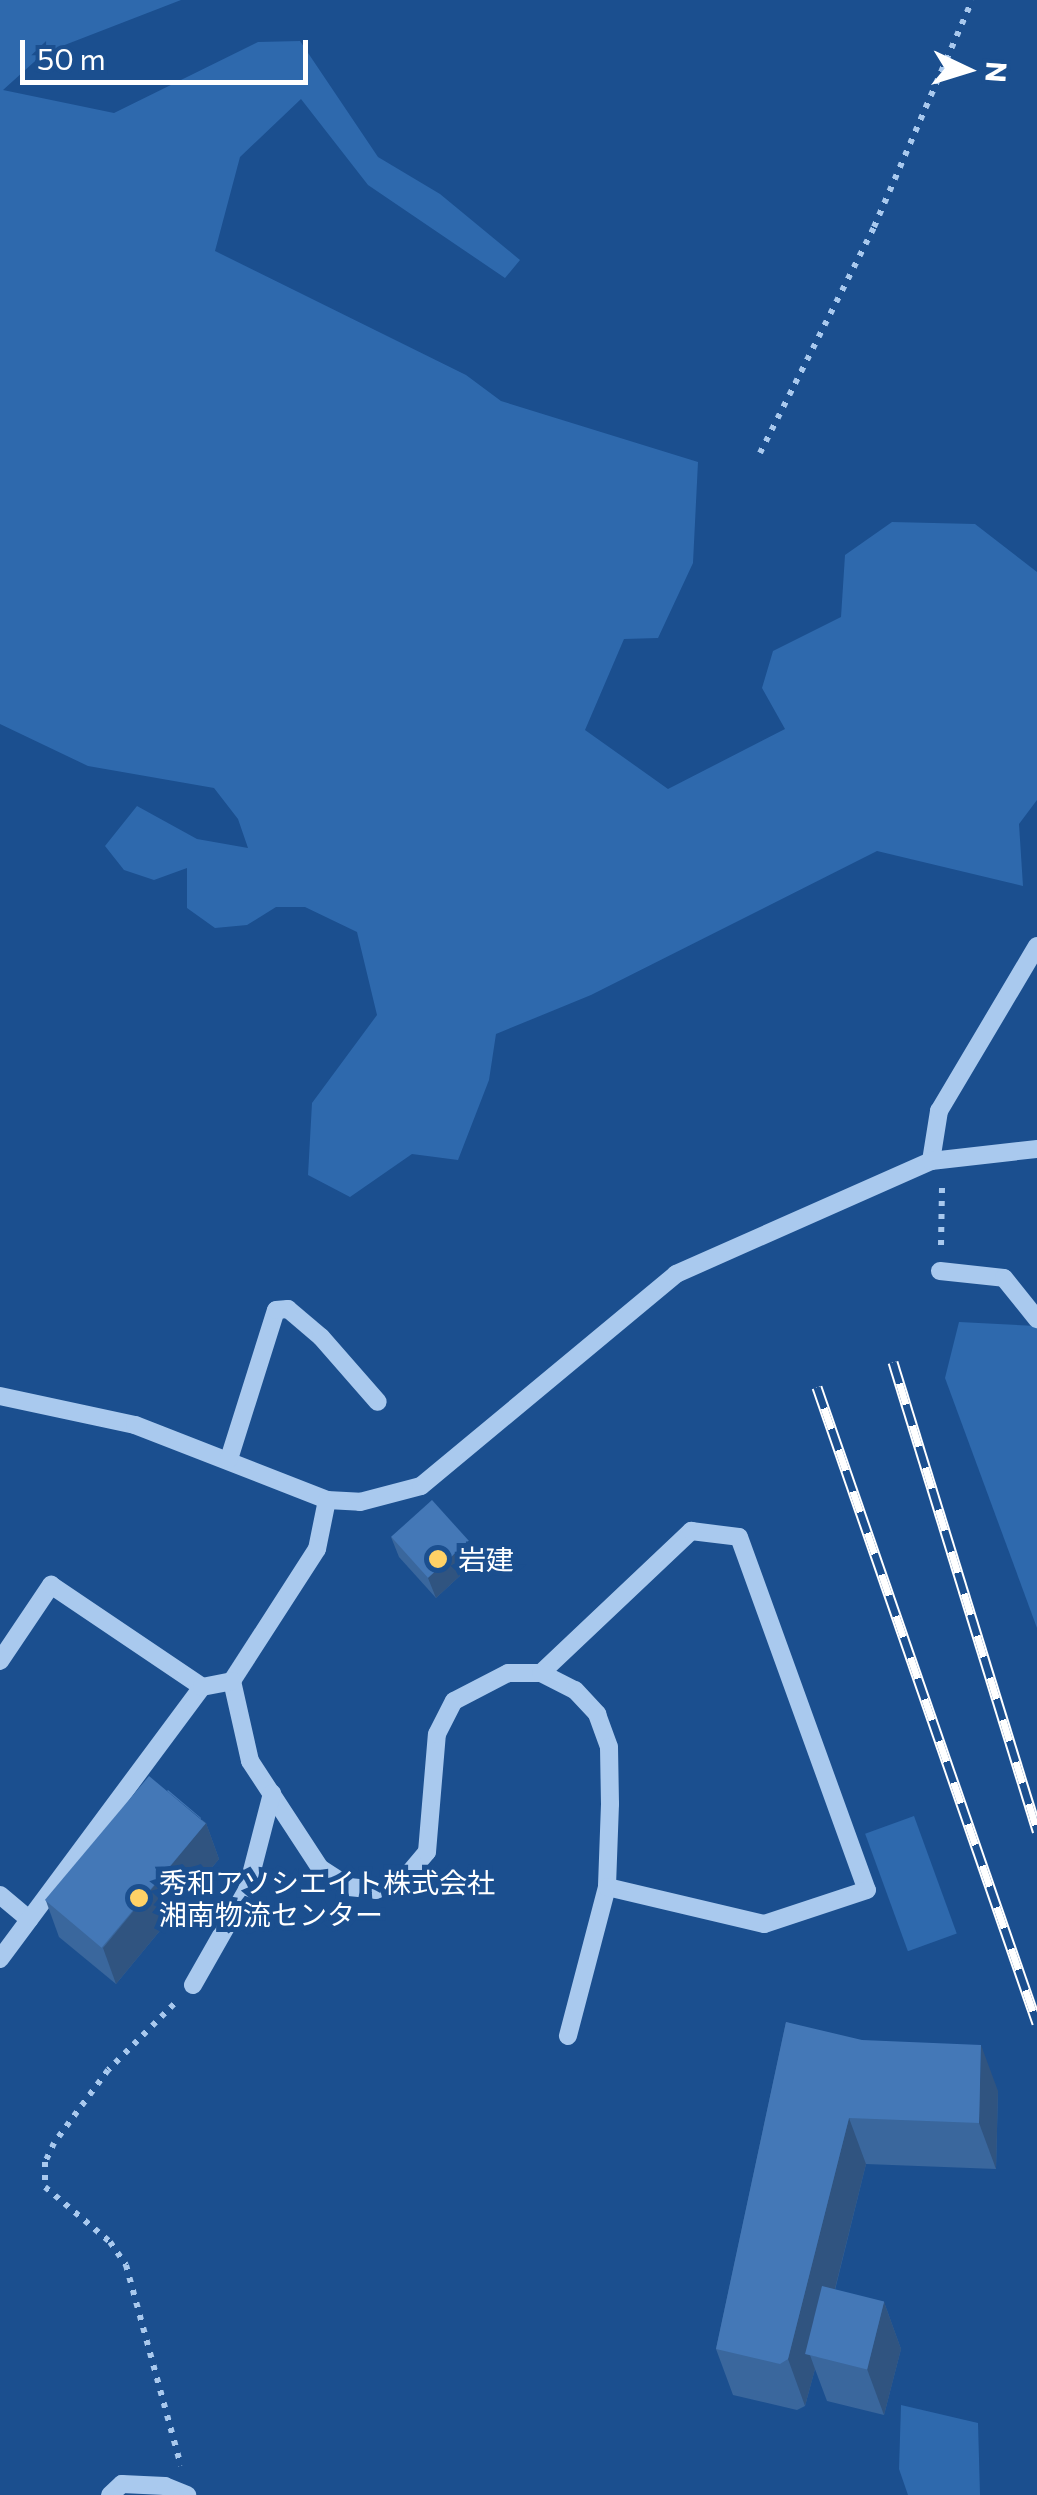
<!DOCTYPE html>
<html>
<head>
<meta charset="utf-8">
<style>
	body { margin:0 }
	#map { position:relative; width:1037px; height:2495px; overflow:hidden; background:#1b4f8f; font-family:Commissioner,"Noto Sans JP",sans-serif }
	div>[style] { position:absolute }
	.green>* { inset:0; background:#2e69ad; transform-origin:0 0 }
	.path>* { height:6px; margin-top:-3px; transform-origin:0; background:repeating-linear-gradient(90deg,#a9c9ee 0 5px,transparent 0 13px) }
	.minor>* { height:18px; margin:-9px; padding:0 9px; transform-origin:9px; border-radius:9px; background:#a9c9ee }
	.rail>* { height:11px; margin-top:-5.5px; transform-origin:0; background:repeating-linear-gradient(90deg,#1b4f8f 0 22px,#fff 0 44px); box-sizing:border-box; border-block:2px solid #fff }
	.wall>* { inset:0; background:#3a679d }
	.shaded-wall>* { inset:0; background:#305480 }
	.building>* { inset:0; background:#4478b7; transform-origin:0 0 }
	.dots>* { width:28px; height:28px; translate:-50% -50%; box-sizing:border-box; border:5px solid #1b4f8f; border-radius:50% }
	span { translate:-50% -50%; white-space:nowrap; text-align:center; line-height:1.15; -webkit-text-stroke:10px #1b4f8f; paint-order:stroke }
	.poi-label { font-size:28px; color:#fff }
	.left { translate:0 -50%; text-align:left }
	.north { position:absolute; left:917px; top:20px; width:100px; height:100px; -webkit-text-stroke:8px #1b4f8f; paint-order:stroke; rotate:94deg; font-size:28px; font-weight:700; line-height:40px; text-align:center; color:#fff }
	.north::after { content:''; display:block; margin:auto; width:35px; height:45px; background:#fff; clip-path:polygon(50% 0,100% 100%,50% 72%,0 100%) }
	.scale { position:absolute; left:20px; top:40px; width:288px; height:45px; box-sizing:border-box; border:5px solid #fff; border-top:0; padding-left:12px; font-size:30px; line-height:35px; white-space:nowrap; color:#fff; -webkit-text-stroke:8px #1b4f8f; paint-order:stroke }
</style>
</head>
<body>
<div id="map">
	<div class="green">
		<div style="clip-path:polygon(0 0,181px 0,44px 53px,3px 90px,114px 113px,258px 42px,300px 41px,378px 157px,440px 194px,520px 260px,505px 278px,368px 185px,301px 99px,240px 157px,215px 251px,466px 375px,501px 401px,698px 462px,693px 563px,658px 638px,624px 639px,585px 730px,668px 789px,785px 729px,762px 688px,773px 651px,841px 617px,845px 555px,892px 522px,975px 524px,1037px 572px,1037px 800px,1019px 824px,1023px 886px,877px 851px,591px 995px,496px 1034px,489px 1080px,458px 1160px,412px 1154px,350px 1197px,308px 1175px,312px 1103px,377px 1015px,357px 932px,305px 907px,276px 907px,247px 925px,215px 928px,187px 908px,187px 868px,154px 880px,124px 870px,105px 846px,137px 806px,197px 839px,248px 848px,238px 819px,214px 788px,88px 766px,0 724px)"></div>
		<div style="clip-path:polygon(959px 1322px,1037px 1326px,1037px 1628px,945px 1378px)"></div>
		<div style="left:914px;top:1816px;width:125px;height:52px;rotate:70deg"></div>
		<div style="clip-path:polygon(901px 2405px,978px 2423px,980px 2495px,908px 2495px,899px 2469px)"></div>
	</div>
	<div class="path">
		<div style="left:760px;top:453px;width:253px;rotate:-63.2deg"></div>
		<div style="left:874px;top:227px;width:247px;rotate:-66.6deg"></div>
		<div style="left:941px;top:1245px;width:58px;rotate:-89deg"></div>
		<div style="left:174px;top:2004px;width:93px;rotate:135deg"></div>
		<div style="left:108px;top:2070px;width:91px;rotate:126.5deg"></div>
		<div style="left:54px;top:2143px;width:21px;rotate:115deg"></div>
		<div style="left:45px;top:2162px;width:25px;rotate:90deg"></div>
		<div style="left:45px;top:2187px;width:85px;rotate:40.2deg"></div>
		<div style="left:110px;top:2242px;width:28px;rotate:55deg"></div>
		<div style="left:126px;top:2265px;width:208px;rotate:74.7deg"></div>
	</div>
	<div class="minor">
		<div style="left:931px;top:1161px;width:51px;rotate:-80.9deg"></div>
		<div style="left:939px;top:1111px;width:192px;rotate:-59.3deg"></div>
		<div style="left:940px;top:1271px;width:64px;rotate:6.2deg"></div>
		<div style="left:1004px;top:1278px;width:53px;rotate:51.2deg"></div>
		<div style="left:0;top:1396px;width:138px;rotate:12.1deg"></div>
		<div style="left:135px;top:1425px;width:206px;rotate:21.3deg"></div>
		<div style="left:327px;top:1500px;width:33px;rotate:3deg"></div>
		<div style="left:360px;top:1502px;width:63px;rotate:-14.7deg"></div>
		<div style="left:421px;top:1486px;width:332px;rotate:-39.7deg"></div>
		<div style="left:676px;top:1274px;width:279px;rotate:-23.9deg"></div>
		<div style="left:931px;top:1161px;width:107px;rotate:-6.5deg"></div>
		<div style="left:229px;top:1459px;width:156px;rotate:-72.5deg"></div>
		<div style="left:276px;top:1310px;width:12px;rotate:-5deg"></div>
		<div style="left:288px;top:1309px;width:43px;rotate:40.3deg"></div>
		<div style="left:321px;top:1337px;width:86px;rotate:48.8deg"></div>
		<div style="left:327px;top:1500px;width:50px;rotate:101.5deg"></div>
		<div style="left:317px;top:1549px;width:157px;rotate:122.8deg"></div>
		<div style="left:232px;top:1681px;width:82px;rotate:77.3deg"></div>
		<div style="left:250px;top:1761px;width:128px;rotate:56.8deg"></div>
		<div style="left:320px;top:1868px;width:35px;rotate:33deg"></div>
		<div style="left:349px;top:1887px;width:27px;rotate:6deg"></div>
		<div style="left:376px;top:1890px;width:31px;rotate:-22deg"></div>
		<div style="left:405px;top:1878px;width:34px;rotate:-50deg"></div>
		<div style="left:427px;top:1852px;width:118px;rotate:-85.2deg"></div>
		<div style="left:437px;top:1734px;width:37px;rotate:-63deg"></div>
		<div style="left:454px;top:1701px;width:61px;rotate:-27.4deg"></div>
		<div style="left:508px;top:1673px;width:33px"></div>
		<div style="left:541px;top:1673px;width:38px;rotate:27deg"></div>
		<div style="left:575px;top:1690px;width:33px;rotate:47deg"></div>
		<div style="left:597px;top:1714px;width:35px;rotate:70deg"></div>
		<div style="left:609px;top:1747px;width:57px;rotate:89deg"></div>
		<div style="left:610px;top:1804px;width:83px;rotate:92.1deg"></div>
		<div style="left:607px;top:1887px;width:154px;rotate:104.7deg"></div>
		<div style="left:0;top:1661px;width:92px;rotate:-56.1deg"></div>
		<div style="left:51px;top:1585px;width:182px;rotate:34deg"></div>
		<div style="left:541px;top:1673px;width:207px;rotate:-43.4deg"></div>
		<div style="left:691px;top:1531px;width:48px;rotate:7.1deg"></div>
		<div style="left:739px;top:1537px;width:375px;rotate:70.1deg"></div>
		<div style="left:867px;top:1890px;width:108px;rotate:161.7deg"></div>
		<div style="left:764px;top:1924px;width:161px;rotate:-166.7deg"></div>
		<div style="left:0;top:1895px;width:38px;rotate:40deg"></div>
		<div style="left:0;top:1959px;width:339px;rotate:-53.4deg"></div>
		<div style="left:202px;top:1687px;width:31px;rotate:-11deg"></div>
		<div style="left:193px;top:1985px;width:109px;rotate:-60.4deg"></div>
		<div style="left:247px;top:1890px;width:100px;rotate:-75.5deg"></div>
		<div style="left:110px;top:2495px;width:16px;rotate:-43deg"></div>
		<div style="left:122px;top:2484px;width:43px;rotate:2.7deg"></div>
		<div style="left:165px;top:2486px;width:24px;rotate:22deg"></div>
	</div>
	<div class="rail">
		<div style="left:893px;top:1362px;width:491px;rotate:72.9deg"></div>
		<div style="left:817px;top:1387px;width:673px;rotate:70.92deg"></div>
	</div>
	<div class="wall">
		<div style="clip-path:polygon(391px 1537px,476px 1561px,436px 1598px,399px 1557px)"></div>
		<div style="clip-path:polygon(202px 1820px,206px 1823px,219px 1859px,116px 1984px,59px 1937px,46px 1901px)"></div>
		<div style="clip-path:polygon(786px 2022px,998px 2091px,996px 2169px,866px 2164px,835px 2290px,884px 2302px,901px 2349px,884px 2415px,827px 2401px,815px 2369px,805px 2406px,797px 2410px,733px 2395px,716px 2349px)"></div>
	</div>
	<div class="shaded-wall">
		<div style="clip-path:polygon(469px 1541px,476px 1561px,436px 1598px,428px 1578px)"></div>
		<div style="clip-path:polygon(206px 1823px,219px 1859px,116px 1984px,103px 1948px)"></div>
		<div style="clip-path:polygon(981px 2045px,998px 2091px,996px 2169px,979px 2123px)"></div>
		<div style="clip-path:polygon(849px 2118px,866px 2164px,818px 2357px,810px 2355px,815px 2369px,805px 2406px,788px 2359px)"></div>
		<div style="clip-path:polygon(884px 2302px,901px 2349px,884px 2415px,867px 2369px)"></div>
	</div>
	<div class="building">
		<div style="left:432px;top:1500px;width:55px;height:55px;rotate:48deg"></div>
		<div style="left:149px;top:1776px;width:74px;height:162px;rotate:40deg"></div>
		<div style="clip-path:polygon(168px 1790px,201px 1818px,201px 1819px,167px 1791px)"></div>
		<div style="clip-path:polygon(786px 2022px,862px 2040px,981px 2045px,979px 2123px,849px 2118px,788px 2359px,780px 2364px,716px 2349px)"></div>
		<div style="left:822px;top:2286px;width:64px;height:70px;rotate:14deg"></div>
	</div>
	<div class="dots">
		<div style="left:438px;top:1559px;background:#ffd166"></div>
		<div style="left:139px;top:1898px;background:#ffd166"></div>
	</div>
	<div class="poi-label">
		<span class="left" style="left:458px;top:1559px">岩建</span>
		<span class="left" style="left:159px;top:1898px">秀和アソシエイト株式会社<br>湘南物流センター</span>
	</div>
	<div class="north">N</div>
	<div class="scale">50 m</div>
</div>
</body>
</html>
